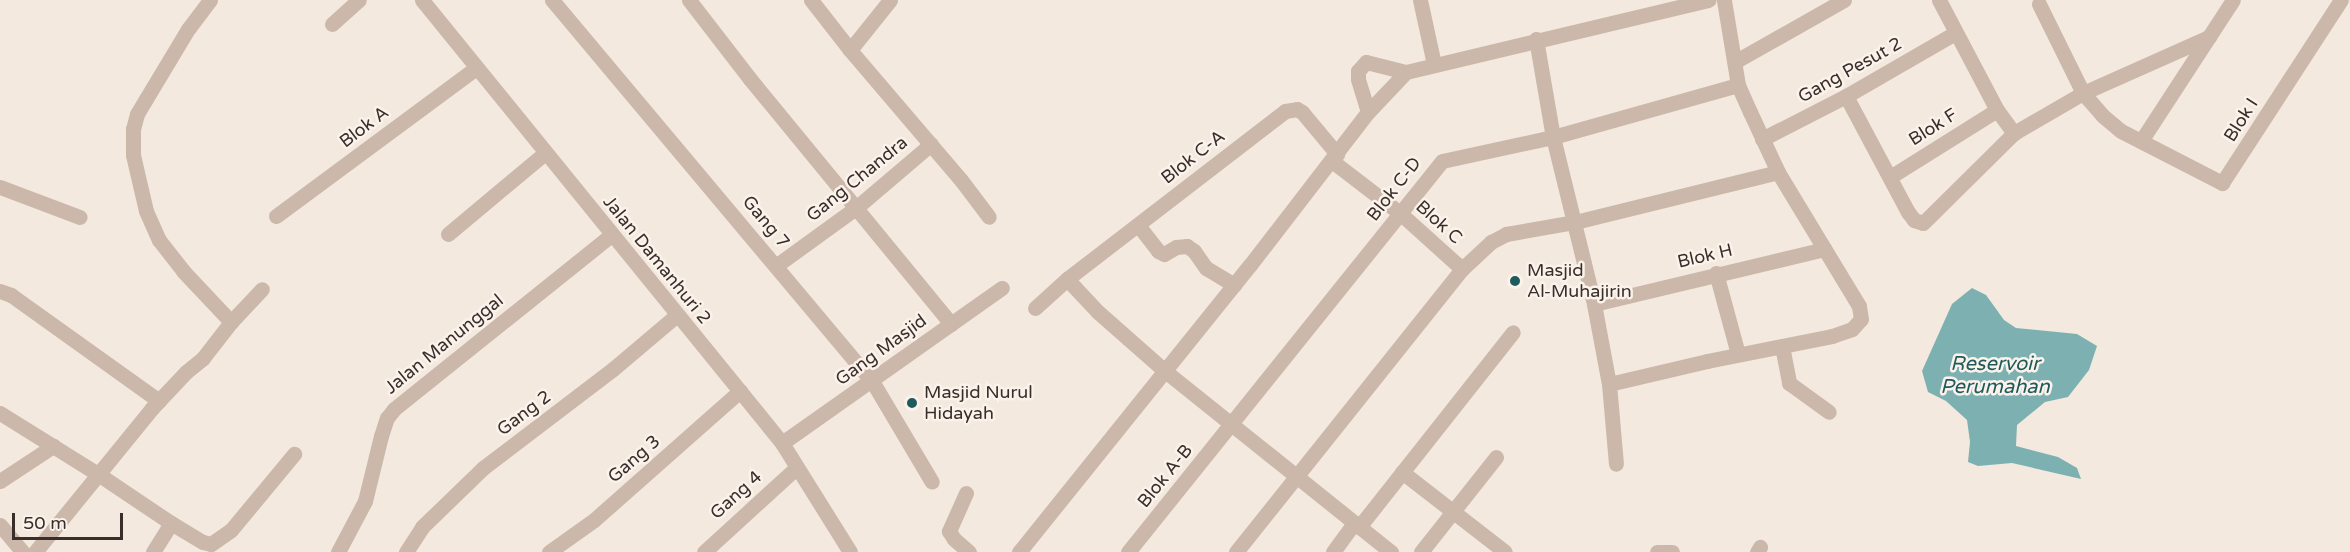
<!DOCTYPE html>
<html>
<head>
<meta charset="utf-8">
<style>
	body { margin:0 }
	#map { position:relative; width:2350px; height:552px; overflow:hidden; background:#f3e9df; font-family:"Varela Round",sans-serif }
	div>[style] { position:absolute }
	.water>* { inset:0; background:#7db1b1 }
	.street>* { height:15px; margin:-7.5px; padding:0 7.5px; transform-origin:7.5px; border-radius:7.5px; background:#ccb8aa }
	.dots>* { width:16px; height:16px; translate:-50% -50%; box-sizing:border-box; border:3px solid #fbf3eb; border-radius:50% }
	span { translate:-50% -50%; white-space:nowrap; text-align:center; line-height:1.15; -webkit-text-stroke:5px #fbf3eb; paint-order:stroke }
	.street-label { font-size:18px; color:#392e2a }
	.poi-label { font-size:18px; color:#392e2a }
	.left { translate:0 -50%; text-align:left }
	.water-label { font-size:20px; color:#1e5b5c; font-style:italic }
	.scale { position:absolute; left:12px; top:513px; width:111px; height:27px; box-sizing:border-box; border:3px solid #392e2a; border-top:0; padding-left:8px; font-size:18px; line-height:21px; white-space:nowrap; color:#392e2a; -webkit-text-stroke:4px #fbf3eb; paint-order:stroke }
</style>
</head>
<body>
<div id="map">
	<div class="water">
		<div style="clip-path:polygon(1972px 288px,1986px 295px,2004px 320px,2016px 328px,2077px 334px,2097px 346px,2089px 370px,2068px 397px,2045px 402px,2017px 425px,2016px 446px,2058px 457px,2077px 468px,2081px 479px,2012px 463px,1978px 466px,1968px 462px,1970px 442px,1967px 420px,1946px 401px,1928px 392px,1922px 371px,1952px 304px)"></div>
	</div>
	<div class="street">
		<div style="left:210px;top:0;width:36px;rotate:127deg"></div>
		<div style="left:188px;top:29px;width:99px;rotate:121deg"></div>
		<div style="left:137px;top:114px;width:16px;rotate:105deg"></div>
		<div style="left:133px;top:129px;width:26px;rotate:90deg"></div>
		<div style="left:133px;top:155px;width:57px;rotate:76.9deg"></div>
		<div style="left:146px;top:211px;width:32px;rotate:66deg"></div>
		<div style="left:159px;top:240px;width:39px;rotate:52deg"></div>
		<div style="left:183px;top:271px;width:70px;rotate:46.7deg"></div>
		<div style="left:422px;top:0;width:571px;rotate:50.9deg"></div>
		<div style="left:782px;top:443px;width:128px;rotate:58deg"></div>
		<div style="left:552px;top:0;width:498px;rotate:50deg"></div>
		<div style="left:872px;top:381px;width:117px;rotate:59.3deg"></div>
		<div style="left:689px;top:0;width:100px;rotate:52.3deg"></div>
		<div style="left:750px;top:79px;width:317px;rotate:50.6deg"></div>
		<div style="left:811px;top:0;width:63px;rotate:52deg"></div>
		<div style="left:850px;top:50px;width:171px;rotate:49.5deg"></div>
		<div style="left:961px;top:180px;width:46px;rotate:52.9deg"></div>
		<div style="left:1420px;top:0;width:66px;rotate:77.7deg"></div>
		<div style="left:1939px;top:0;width:124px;rotate:62.2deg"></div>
		<div style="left:1997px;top:110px;width:29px;rotate:54deg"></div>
		<div style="left:2039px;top:4px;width:99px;rotate:63.7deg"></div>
		<div style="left:2083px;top:93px;width:30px;rotate:49deg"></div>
		<div style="left:2103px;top:116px;width:23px;rotate:40deg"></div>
		<div style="left:2121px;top:131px;width:114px;rotate:27.2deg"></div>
		<div style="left:2222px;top:183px;width:218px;rotate:-57deg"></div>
		<div style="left:332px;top:24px;width:36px;rotate:-42deg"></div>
		<div style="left:1536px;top:39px;width:99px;rotate:80.2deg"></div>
		<div style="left:1553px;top:137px;width:172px;rotate:76.2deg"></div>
		<div style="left:1594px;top:304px;width:81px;rotate:79.4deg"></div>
		<div style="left:1609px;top:384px;width:80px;rotate:85deg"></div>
		<div style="left:850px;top:50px;width:64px;rotate:-51.3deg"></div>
		<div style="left:1736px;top:61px;width:124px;rotate:-29.5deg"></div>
		<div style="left:1846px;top:96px;width:132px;rotate:61.9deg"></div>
		<div style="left:1908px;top:212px;width:10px;rotate:53deg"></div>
		<div style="left:1914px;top:220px;width:9px;rotate:18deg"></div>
		<div style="left:1923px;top:223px;width:128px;rotate:-44.7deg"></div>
		<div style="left:2014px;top:133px;width:80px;rotate:-30.1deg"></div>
		<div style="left:2083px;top:93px;width:138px;rotate:-24deg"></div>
		<div style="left:1368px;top:112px;width:34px;rotate:-107deg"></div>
		<div style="left:1358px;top:79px;width:8px;rotate:-90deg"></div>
		<div style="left:1358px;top:71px;width:12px;rotate:-48deg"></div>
		<div style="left:1366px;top:62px;width:41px;rotate:14deg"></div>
		<div style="left:1406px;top:72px;width:311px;rotate:-13.4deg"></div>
		<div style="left:1762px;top:139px;width:94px;rotate:-27.1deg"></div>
		<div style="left:1846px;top:96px;width:126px;rotate:-30deg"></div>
		<div style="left:2141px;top:141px;width:168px;rotate:-56.9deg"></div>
		<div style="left:1332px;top:161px;width:87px;rotate:37.5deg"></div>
		<div style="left:1401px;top:214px;width:82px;rotate:42deg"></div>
		<div style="left:1890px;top:177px;width:126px;rotate:-32.1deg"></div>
		<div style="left:0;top:187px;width:85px;rotate:20.6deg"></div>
		<div style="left:276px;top:216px;width:249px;rotate:-36.5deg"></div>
		<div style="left:1138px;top:225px;width:33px;rotate:52deg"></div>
		<div style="left:1158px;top:251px;width:7px;rotate:27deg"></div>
		<div style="left:1164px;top:254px;width:14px;rotate:-30deg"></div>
		<div style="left:1176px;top:247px;width:11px;rotate:-5deg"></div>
		<div style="left:1187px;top:246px;width:9px;rotate:36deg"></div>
		<div style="left:1194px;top:251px;width:21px;rotate:55deg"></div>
		<div style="left:1206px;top:268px;width:33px;rotate:31deg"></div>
		<div style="left:448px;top:234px;width:126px;rotate:-39.9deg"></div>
		<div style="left:777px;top:265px;width:99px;rotate:-35.9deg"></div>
		<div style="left:857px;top:207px;width:97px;rotate:-40.4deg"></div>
		<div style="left:1716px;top:273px;width:84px;rotate:74.8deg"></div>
		<div style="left:1067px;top:279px;width:45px;rotate:46.8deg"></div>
		<div style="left:1098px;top:312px;width:89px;rotate:41.4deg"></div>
		<div style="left:1165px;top:371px;width:290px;rotate:38.7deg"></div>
		<div style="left:0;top:291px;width:12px;rotate:20deg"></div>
		<div style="left:11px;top:295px;width:182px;rotate:35.6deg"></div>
		<div style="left:1594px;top:304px;width:237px;rotate:-13.4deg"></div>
		<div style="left:1035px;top:308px;width:43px;rotate:-42.2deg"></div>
		<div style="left:1067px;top:279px;width:275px;rotate:-37.6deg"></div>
		<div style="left:1285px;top:111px;width:12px;rotate:-9deg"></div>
		<div style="left:1297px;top:109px;width:6px;rotate:31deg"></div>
		<div style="left:1302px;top:112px;width:55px;rotate:50.2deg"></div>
		<div style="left:1782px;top:346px;width:38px;rotate:79deg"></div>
		<div style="left:1789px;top:383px;width:49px;rotate:35.9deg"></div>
		<div style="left:1609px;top:384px;width:101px;rotate:-13.2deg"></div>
		<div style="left:1707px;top:361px;width:127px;rotate:-11.3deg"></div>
		<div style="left:1832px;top:336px;width:21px;rotate:-19deg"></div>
		<div style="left:1852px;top:329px;width:13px;rotate:-48deg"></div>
		<div style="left:1861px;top:319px;width:13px;rotate:-99deg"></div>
		<div style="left:1859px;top:306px;width:157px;rotate:-121.2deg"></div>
		<div style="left:1778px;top:172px;width:66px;rotate:-115deg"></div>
		<div style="left:1750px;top:112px;width:30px;rotate:-114deg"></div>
		<div style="left:1738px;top:85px;width:86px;rotate:-99.4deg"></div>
		<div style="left:0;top:413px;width:115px;rotate:31.9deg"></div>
		<div style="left:98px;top:474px;width:88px;rotate:33.9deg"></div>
		<div style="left:171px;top:523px;width:37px;rotate:31deg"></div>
		<div style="left:203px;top:542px;width:8px;rotate:14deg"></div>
		<div style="left:211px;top:544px;width:24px;rotate:-35deg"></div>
		<div style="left:231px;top:530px;width:99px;rotate:-50.3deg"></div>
		<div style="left:782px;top:443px;width:269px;rotate:-35.2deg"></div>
		<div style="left:1402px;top:472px;width:130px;rotate:37.8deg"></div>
		<div style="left:0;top:481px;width:64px;rotate:-33.4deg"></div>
		<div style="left:966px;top:493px;width:42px;rotate:114.1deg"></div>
		<div style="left:949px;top:531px;width:9px;rotate:58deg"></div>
		<div style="left:954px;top:539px;width:20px;rotate:41deg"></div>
		<div style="left:0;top:525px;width:35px;rotate:50deg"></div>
		<div style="left:1359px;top:527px;width:248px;rotate:-51.7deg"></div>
		<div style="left:35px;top:552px;width:186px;rotate:-50.9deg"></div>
		<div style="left:152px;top:408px;width:50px;rotate:-46.6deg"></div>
		<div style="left:186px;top:372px;width:22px;rotate:-39deg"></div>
		<div style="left:203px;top:358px;width:46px;rotate:-52.1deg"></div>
		<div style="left:231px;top:322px;width:45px;rotate:-46.8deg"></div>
		<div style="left:153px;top:552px;width:34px;rotate:-58deg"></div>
		<div style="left:338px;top:552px;width:58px;rotate:-62.1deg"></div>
		<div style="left:365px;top:501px;width:67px;rotate:-76.2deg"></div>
		<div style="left:381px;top:436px;width:19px;rotate:-72deg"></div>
		<div style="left:387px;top:418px;width:11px;rotate:-52deg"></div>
		<div style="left:394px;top:409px;width:278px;rotate:-38.7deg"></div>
		<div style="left:406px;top:552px;width:30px;rotate:-57deg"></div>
		<div style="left:422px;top:527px;width:85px;rotate:-44deg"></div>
		<div style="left:483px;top:468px;width:163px;rotate:-37.3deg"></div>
		<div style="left:613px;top:369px;width:84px;rotate:-40.2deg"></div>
		<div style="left:549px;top:552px;width:55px;rotate:-35.4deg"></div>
		<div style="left:594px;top:520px;width:195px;rotate:-41.5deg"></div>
		<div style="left:704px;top:552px;width:125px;rotate:-42.4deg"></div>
		<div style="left:1019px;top:552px;width:368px;rotate:-51.2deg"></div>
		<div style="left:1250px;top:265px;width:193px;rotate:-52.4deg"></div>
		<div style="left:1368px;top:112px;width:55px;rotate:-46.5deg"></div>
		<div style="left:1128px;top:552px;width:501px;rotate:-51.23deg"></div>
		<div style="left:1442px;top:161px;width:114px;rotate:-12.2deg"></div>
		<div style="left:1553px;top:137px;width:192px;rotate:-15.7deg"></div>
		<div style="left:1236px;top:552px;width:362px;rotate:-51.4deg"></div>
		<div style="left:1462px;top:269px;width:40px;rotate:-43deg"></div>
		<div style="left:1491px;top:242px;width:17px;rotate:-28deg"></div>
		<div style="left:1506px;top:234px;width:70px;rotate:-9.9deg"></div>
		<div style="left:1575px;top:222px;width:209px;rotate:-13.8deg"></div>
		<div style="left:1333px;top:552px;width:36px;rotate:-54deg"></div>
		<div style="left:1421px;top:552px;width:121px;rotate:-51.7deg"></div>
		<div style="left:1657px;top:552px;width:15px"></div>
		<div style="left:1757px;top:552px;width:6px;rotate:-59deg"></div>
	</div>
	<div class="dots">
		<div style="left:1515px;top:281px;background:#1e5b5c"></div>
		<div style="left:912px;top:403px;background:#1e5b5c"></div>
	</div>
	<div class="street-label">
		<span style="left:1850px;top:70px;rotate:-29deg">Gang Pesut 2</span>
		<span style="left:2241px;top:120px;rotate:-58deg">Blok I</span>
		<span style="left:364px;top:127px;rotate:-37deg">Blok A</span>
		<span style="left:1933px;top:127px;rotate:-32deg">Blok F</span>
		<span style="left:1193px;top:157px;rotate:-38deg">Blok C-A</span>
		<span style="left:857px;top:179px;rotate:-39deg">Gang Chandra</span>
		<span style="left:1394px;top:189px;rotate:-52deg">Blok C-D</span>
		<span style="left:766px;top:222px;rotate:50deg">Gang 7</span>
		<span style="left:1439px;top:222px;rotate:42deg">Blok C</span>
		<span style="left:1705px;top:256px;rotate:-13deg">Blok H</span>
		<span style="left:657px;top:260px;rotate:51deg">Jalan Damanhuri 2</span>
		<span style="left:444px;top:344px;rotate:-39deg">Jalan Manunggal</span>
		<span style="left:881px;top:350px;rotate:-36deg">Gang Masjid</span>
		<span style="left:524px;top:413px;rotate:-37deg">Gang 2</span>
		<span style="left:634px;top:459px;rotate:-41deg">Gang 3</span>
		<span style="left:1165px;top:476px;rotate:-51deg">Blok A-B</span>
		<span style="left:736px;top:495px;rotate:-42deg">Gang 4</span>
	</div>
	<div class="poi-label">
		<span class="left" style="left:1527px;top:281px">Masjid<br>Al-Muhajirin</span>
		<span class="left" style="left:924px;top:403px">Masjid Nurul<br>Hidayah</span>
	</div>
	<div class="water-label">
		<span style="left:1995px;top:376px">Reservoir<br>Perumahan</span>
	</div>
	<div class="scale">50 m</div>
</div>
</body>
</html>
